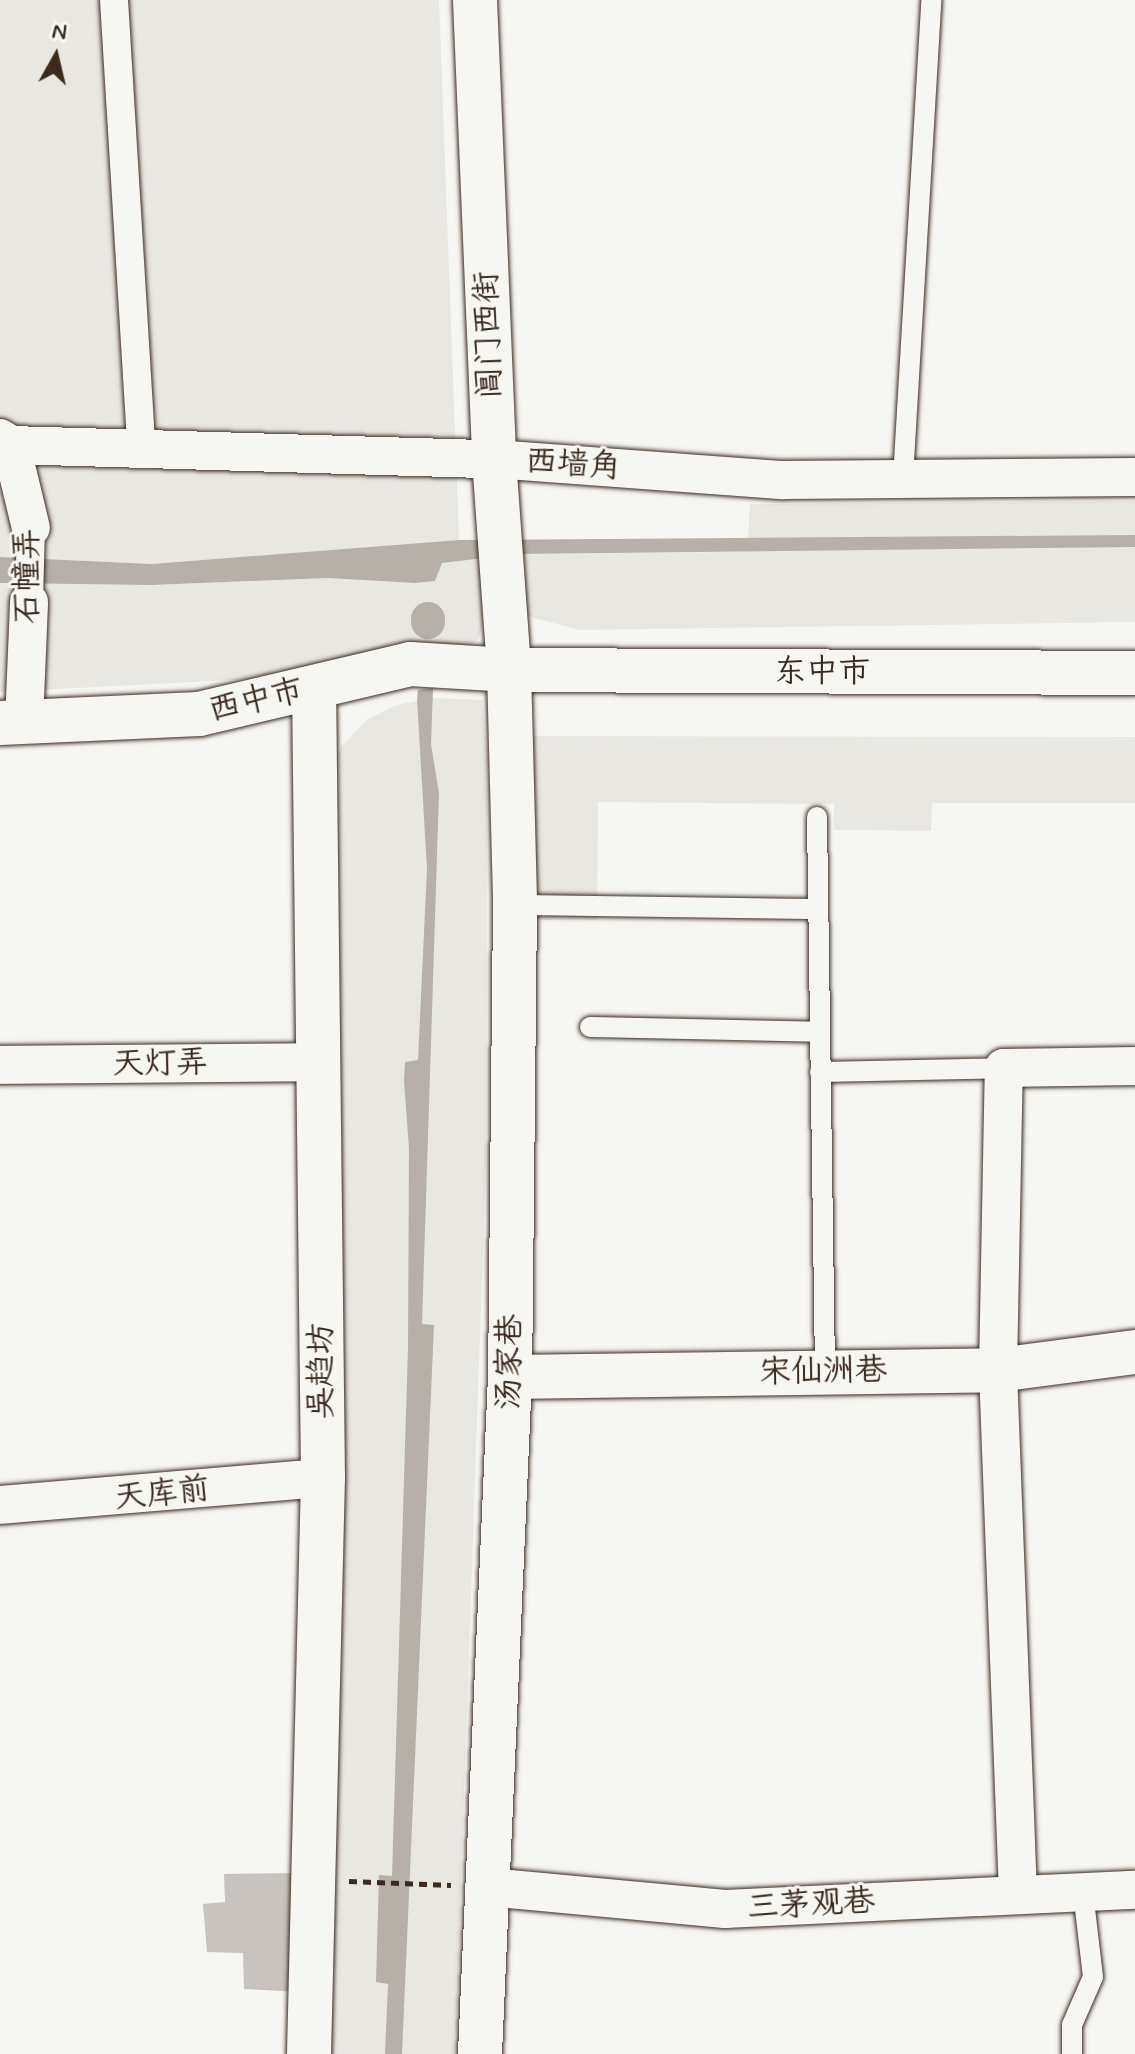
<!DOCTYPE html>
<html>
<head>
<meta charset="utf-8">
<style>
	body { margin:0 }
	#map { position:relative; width:1135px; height:2054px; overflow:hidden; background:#f6f6f2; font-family:Mynerve,"LXGW WenKai TC",sans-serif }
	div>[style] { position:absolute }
	.built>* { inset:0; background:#e8e7e2 }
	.water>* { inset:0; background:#b6b0a9 }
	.canal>* { height:34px; margin:-17px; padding:0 17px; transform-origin:17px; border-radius:17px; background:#b6b0a9 }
	.building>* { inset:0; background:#c8c3be }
	.path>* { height:5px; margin-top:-2.5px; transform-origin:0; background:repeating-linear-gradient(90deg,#3b2a1e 0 8px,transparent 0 14px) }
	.roads { filter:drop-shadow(0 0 2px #3b2a1e) drop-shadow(0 0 2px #3b2a1e) }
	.service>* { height:20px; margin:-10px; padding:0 10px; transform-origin:10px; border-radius:10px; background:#f6f6f2 }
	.pedestrian>* { height:28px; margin:-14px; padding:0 14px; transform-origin:14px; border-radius:14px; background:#f6f6f2 }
	.minor>* { height:38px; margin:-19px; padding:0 19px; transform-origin:19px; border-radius:19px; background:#f6f6f2 }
	.tertiary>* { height:44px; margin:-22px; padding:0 22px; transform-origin:22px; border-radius:22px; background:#f6f6f2 }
	.secondary>* { height:44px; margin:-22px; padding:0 22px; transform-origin:22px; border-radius:22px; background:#f6f6f2 }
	span { translate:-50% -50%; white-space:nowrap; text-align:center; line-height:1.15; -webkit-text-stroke:6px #f6f6f2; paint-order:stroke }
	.street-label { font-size:32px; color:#3b2a1e }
	.north { position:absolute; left:16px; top:16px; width:80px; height:80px; -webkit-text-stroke:6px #f6f6f2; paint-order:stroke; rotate:8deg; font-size:22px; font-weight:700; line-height:32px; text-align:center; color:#3b2a1e }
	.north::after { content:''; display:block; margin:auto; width:28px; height:36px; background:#3b2a1e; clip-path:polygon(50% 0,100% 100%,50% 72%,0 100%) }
</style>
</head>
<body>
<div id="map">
	<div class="built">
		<div style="clip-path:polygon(0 0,439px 0,459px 540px,152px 564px,0 557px)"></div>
		<div style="clip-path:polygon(1135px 501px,1135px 622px,579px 630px,527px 616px,519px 554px,747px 552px,750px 504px)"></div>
		<div style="clip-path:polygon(484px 558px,486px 616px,478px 640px,470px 644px,406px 645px,270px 678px,0 692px,0 583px,152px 585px,327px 578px,415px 583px,442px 563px)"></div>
		<div style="clip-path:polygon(432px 698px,482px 700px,487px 753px,486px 1162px,455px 2054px,324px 2054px,331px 771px,341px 747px,367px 720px,397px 705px)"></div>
		<div style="clip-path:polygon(532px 736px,1135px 737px,1135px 803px,932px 803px,931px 831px,834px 830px,834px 804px,598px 802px,597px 920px,534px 920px)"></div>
	</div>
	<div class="water">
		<div style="clip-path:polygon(1135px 535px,1135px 547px,519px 554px,442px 563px,435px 581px,415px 583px,327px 578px,152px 585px,0 583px,0 557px,152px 564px,459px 540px)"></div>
		<div style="clip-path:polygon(433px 688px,431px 744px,439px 793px,422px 1324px,434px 1325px,402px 2054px,385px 2054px,388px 1984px,376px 1982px,379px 1875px,392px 1876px,408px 1347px,409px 1148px,404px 1081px,405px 1062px,418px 1060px,427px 869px,417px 699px,418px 690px)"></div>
	</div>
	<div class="canal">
		<div style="left:428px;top:622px;width:3px;rotate:-90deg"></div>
	</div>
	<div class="building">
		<div style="clip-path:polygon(303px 1873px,302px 1992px,244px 1989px,243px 1953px,207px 1952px,203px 1904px,225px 1902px,224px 1874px)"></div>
	</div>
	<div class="path">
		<div style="left:349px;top:1881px;width:102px;rotate:2.2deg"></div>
	</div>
	<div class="roads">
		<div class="service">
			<div style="left:903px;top:478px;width:479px;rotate:-86.6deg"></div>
			<div style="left:817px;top:817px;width:555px;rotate:89.17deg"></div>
			<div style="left:515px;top:905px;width:303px;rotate:0.8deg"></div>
			<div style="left:590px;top:1027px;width:230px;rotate:1.2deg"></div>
			<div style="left:820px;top:1072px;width:184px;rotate:-1.2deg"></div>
			<div style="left:1072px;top:2054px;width:29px;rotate:-90deg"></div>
			<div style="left:1072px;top:2025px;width:52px;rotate:-66.4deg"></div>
			<div style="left:1093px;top:1977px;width:86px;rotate:-96.7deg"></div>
		</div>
		<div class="pedestrian">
			<div style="left:114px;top:0;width:453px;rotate:86.5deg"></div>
			<div style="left:29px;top:602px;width:74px;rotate:-88.5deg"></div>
		</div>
		<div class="minor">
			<div style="left:0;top:438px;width:13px;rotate:32deg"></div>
			<div style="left:11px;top:445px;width:85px;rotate:76.5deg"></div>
			<div style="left:11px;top:445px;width:483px;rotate:1.7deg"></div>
			<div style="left:494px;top:459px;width:290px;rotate:4.2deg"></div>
			<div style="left:783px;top:480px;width:352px;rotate:-0.5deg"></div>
			<div style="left:24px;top:723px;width:121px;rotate:-87.6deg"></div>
			<div style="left:0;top:1065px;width:320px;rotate:-0.5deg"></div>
			<div style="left:0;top:1505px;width:324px;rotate:-4.8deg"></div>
			<div style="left:488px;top:1887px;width:238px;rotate:5.3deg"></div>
			<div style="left:725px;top:1909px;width:410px;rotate:-2.7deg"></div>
			<div style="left:1018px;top:1894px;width:524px;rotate:-92.19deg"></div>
			<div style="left:998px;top:1370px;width:302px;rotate:-88.9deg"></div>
			<div style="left:1004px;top:1068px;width:131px;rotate:-0.9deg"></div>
		</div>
		<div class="tertiary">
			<div style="left:475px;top:0;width:459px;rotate:87.6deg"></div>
			<div style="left:494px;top:459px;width:212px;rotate:85.9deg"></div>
			<div style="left:509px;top:670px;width:235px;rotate:88.5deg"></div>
			<div style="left:515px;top:905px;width:472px;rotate:90.6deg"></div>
			<div style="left:510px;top:1377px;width:678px;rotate:92.54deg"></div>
			<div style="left:510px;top:1377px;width:488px;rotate:-0.8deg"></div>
			<div style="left:998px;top:1370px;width:138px;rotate:-7.5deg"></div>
			<div style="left:309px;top:2054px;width:576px;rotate:-88.61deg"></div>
			<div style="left:323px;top:1478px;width:790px;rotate:-90.65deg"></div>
		</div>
		<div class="secondary">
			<div style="left:0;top:723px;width:199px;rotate:-2.6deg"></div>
			<div style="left:199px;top:714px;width:217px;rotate:-13.3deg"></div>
			<div style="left:410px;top:664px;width:99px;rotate:3.5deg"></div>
			<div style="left:509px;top:670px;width:626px;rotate:0.27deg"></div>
		</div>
	</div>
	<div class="street-label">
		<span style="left:489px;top:335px;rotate:-92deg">阊门西街</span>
		<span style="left:573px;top:465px;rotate:4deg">西墙角</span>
		<span style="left:28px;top:576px;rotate:-90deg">石幢弄</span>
		<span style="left:822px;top:672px">东中市</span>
		<span style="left:256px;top:701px;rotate:-13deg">西中市</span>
		<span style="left:160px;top:1064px;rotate:-1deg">天灯弄</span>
		<span style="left:510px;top:1362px;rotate:-89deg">汤家巷</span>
		<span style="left:322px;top:1371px;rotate:-90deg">吴趋坊</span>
		<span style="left:823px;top:1372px;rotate:-1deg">宋仙洲巷</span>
		<span style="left:162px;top:1494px;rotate:-6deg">天库前</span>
		<span style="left:811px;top:1905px;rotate:-3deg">三茅观巷</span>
	</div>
	<div class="north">N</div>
</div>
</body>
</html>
